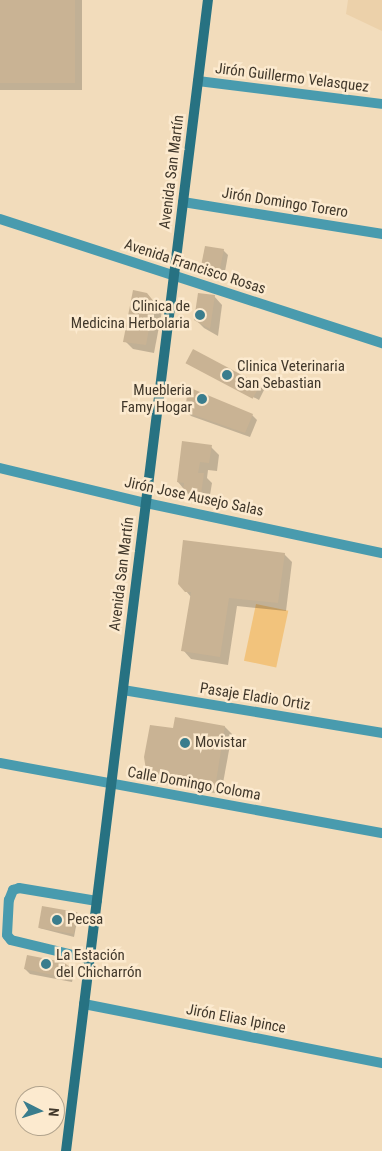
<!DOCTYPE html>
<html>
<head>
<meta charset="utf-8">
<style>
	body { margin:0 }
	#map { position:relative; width:382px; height:1151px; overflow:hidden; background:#f2dcbb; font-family:"Roboto Condensed",sans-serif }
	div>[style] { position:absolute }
	.built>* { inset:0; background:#ecd1aa }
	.green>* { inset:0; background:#f2c37c; transform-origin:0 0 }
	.shadow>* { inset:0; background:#0003; transform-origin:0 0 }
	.building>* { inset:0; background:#c9b394; transform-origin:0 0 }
	.lane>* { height:10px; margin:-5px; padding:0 5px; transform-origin:5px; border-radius:5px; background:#499bae }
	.street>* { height:10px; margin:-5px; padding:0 5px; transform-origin:5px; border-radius:5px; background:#499bae }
	.secondary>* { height:10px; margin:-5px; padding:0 5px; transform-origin:5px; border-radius:5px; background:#277282 }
	.dots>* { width:14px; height:14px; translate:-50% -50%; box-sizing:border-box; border:2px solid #fceacf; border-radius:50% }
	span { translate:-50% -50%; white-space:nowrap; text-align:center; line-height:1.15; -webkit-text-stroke:5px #fceacf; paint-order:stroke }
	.street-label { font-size:15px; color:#41382b }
	.poi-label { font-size:15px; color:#41382b }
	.right { translate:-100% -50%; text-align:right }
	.left { translate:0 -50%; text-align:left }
	.north { position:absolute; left:15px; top:1086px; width:50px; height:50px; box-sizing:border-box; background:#fceacf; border:1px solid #b1a38d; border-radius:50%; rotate:95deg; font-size:14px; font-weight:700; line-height:20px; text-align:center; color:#41382b }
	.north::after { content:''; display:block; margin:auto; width:18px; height:22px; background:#3a7d8d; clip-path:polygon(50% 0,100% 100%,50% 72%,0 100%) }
</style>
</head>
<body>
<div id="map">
	<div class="built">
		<div style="clip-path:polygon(348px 0,382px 0,382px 31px,346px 14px)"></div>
	</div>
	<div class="green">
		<div style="left:256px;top:604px;width:33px;height:58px;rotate:12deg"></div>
	</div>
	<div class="shadow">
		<div style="left:0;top:0;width:82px;height:90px"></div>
		<div style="clip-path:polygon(223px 250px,228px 255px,224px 277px,213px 275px,208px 270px)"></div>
		<div style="clip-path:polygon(147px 294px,162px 311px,154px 353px,133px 349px,125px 341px)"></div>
		<div style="clip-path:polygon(214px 296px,222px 305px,218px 336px,204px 328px,196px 320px)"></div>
		<div style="clip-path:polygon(194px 351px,259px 385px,264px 390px,259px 400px,200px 369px,195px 364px)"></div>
		<div style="clip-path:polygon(186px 411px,252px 415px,257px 420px,250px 437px,191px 416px)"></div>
		<div style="clip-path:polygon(211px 447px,219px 455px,217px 471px,208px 470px,207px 478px,212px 483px,209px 501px,192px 499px,178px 482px)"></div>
		<div style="clip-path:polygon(284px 554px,292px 562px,286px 611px,237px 606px,228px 665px,191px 659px,183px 650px,191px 597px,186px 591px)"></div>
		<div style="clip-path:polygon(225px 727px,232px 734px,221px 794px,155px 783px,148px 776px,174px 730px)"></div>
		<div style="clip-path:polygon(76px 913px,78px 916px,74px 937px,39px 928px)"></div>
		<div style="clip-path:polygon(63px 963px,74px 973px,72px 982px,30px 974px,25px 969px)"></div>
	</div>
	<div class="building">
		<div style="left:0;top:0;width:75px;height:83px"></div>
		<div style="clip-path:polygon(205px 246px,224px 249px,219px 273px,207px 271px,201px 266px)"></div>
		<div style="clip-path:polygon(133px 290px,147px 293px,154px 302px,146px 345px,123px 342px)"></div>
		<div style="clip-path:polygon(198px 293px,215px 295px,210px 329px,194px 320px)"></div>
		<div style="left:193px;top:349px;width:76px;height:16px;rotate:28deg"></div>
		<div style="clip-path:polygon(188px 387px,253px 414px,245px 433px,185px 412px)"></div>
		<div style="clip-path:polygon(182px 441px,212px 445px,209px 463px,200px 462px,198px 473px,204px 473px,201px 494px,183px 491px,184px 483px,177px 482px)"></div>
		<div style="clip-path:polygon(183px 540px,285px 553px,278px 603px,229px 598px,220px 657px,181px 651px,191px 592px,185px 592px,178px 584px)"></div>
		<div style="clip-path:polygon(175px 717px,225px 726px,215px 788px,147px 777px,144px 757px,150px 725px,173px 728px)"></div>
		<div style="left:42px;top:906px;width:36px;height:22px;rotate:10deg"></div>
		<div style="clip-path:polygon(27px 955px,63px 962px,70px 967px,67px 978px,24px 969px)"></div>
	</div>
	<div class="lane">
		<div style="left:90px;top:959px;width:81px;rotate:-166.5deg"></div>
		<div style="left:11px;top:940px;width:6px;rotate:-129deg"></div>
		<div style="left:7px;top:935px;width:35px;rotate:-87deg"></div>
		<div style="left:9px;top:900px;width:11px;rotate:-68deg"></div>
		<div style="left:13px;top:890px;width:6px;rotate:-18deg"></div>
		<div style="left:19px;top:888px;width:79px;rotate:9.5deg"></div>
	</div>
	<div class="street">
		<div style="left:198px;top:81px;width:185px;rotate:7.1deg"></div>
		<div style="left:183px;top:202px;width:202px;rotate:9.1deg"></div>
		<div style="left:0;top:219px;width:402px;rotate:18deg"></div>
		<div style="left:0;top:468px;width:150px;rotate:13.5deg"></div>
		<div style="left:146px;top:503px;width:241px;rotate:12deg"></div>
		<div style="left:123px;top:690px;width:263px;rotate:9.4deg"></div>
		<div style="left:0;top:763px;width:388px;rotate:10.4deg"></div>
		<div style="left:84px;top:1004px;width:304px;rotate:11.2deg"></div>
	</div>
	<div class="secondary">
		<div style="left:66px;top:1151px;width:1160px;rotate:-82.97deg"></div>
	</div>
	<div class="dots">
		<div style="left:200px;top:315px;background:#3a7d8d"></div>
		<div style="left:227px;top:375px;background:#3a7d8d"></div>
		<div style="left:202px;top:399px;background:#3a7d8d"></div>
		<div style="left:185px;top:743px;background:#3a7d8d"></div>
		<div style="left:57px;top:920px;background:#3a7d8d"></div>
		<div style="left:46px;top:964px;background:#3a7d8d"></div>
	</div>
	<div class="street-label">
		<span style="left:292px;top:78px;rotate:7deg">Jirón Guillermo Velasquez</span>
		<span style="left:172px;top:172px;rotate:-83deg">Avenida San Martín</span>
		<span style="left:285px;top:203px;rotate:9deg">Jirón Domingo Torero</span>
		<span style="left:195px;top:267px;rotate:18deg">Avenida Francisco Rosas</span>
		<span style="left:194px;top:497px;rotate:12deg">Jirón Jose Ausejo Salas</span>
		<span style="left:122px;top:574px;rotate:-83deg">Avenida San Martín</span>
		<span style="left:255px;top:697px;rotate:9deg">Pasaje Eladio Ortiz</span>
		<span style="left:194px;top:784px;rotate:10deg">Calle Domingo Coloma</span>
		<span style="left:236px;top:1019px;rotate:11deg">Jirón Elias Ipince</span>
	</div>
	<div class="poi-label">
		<span class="right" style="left:190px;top:315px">Clinica de<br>Medicina Herbolaria</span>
		<span class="left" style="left:237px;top:375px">Clinica Veterinaria<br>San Sebastian</span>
		<span class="right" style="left:192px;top:399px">Muebleria<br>Famy Hogar</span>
		<span class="left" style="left:195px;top:743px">Movistar</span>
		<span class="left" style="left:67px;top:920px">Pecsa</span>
		<span class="left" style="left:56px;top:964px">La Estación<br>del Chicharrón</span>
	</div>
	<div class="north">N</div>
</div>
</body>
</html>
